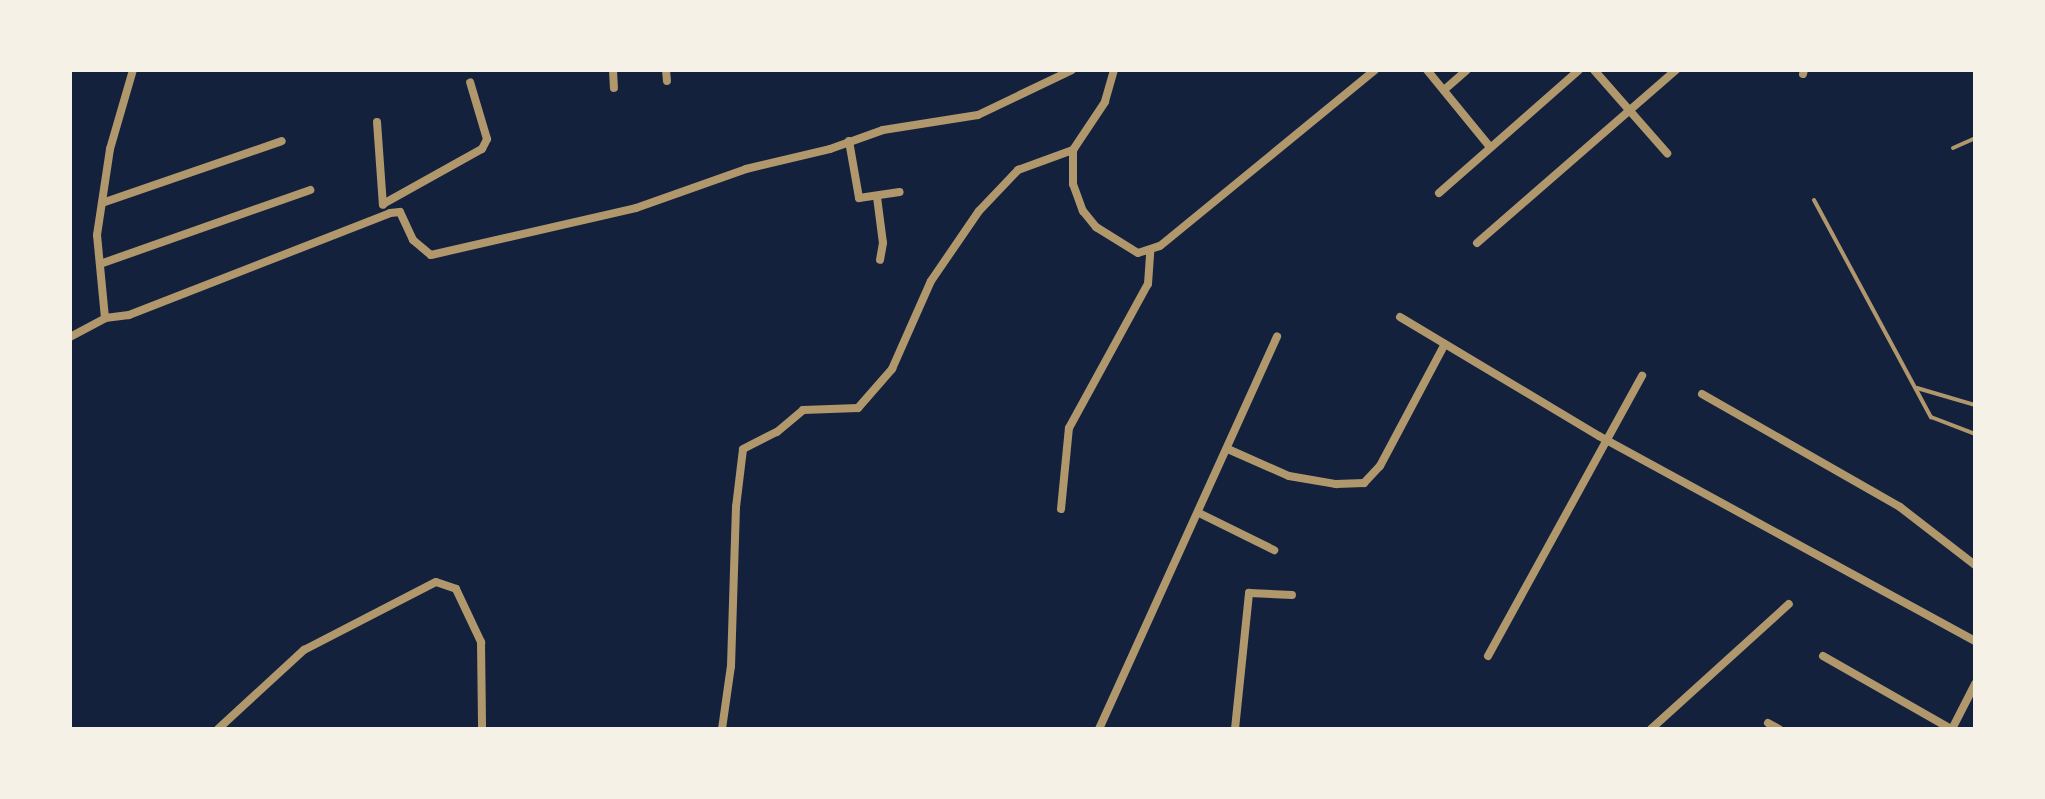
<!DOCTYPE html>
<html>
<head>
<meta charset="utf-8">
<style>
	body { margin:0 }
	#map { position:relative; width:2045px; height:799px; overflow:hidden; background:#14213d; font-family:"Golos Text",sans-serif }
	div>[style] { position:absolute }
	.service>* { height:4px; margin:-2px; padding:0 2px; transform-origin:2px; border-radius:2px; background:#b1986c }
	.minor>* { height:8px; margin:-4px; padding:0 4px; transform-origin:4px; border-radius:4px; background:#b1986c }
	span { translate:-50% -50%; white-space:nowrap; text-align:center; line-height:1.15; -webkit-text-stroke:10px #f6f1e7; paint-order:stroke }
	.frame { position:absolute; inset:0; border:72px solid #f6f1e7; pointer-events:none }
</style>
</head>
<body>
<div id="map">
	<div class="service">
		<div style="left:1953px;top:148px;width:24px;rotate:-24deg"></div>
		<div style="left:1814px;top:200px;width:247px;rotate:61.7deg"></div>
		<div style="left:1931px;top:417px;width:47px;rotate:21.1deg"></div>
		<div style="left:1917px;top:388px;width:60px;rotate:16.3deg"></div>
	</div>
	<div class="minor">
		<div style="left:613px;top:70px;width:18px;rotate:87deg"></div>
		<div style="left:666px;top:70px;width:11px;rotate:85deg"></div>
		<div style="left:1114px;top:70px;width:33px;rotate:106deg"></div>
		<div style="left:1105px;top:102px;width:58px;rotate:123.7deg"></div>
		<div style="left:1073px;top:150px;width:34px;rotate:90deg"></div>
		<div style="left:1073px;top:184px;width:29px;rotate:70deg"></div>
		<div style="left:1083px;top:211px;width:21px;rotate:51deg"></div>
		<div style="left:1096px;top:227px;width:49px;rotate:31.8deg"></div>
		<div style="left:1138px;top:253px;width:23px;rotate:-18deg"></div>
		<div style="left:1160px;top:246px;width:278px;rotate:-39.3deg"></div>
		<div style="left:1427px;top:70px;width:99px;rotate:50.7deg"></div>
		<div style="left:1594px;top:70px;width:111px;rotate:48.7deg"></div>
		<div style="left:1803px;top:74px;width:4px;rotate:-76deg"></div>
		<div style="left:1444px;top:90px;width:30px;rotate:-41deg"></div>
		<div style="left:377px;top:122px;width:83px;rotate:85.9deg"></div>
		<div style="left:849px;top:141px;width:58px;rotate:80deg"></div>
		<div style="left:859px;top:198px;width:41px;rotate:-8.3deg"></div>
		<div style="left:1439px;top:193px;width:186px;rotate:-41.3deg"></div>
		<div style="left:877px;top:197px;width:46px;rotate:82.6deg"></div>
		<div style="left:883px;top:243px;width:17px;rotate:100deg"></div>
		<div style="left:102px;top:203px;width:190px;rotate:-19deg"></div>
		<div style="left:383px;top:204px;width:113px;rotate:-29.1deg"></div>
		<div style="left:482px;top:149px;width:11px;rotate:-63deg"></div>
		<div style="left:487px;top:139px;width:59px;rotate:-106.6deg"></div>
		<div style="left:1477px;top:243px;width:264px;rotate:-41deg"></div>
		<div style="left:100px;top:264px;width:223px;rotate:-19.4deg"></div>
		<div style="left:1400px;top:317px;width:232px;rotate:30.9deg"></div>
		<div style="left:1599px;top:436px;width:428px;rotate:28.6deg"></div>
		<div style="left:105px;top:318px;width:24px;rotate:-7deg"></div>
		<div style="left:129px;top:315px;width:280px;rotate:-21.3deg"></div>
		<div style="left:390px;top:213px;width:10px;rotate:-6deg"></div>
		<div style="left:400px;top:212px;width:31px;rotate:65deg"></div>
		<div style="left:413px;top:240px;width:23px;rotate:40deg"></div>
		<div style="left:431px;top:255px;width:210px;rotate:-12.9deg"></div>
		<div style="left:636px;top:208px;width:117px;rotate:-19.5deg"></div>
		<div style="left:746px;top:169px;width:86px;rotate:-13.4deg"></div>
		<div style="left:830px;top:149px;width:56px;rotate:-19.7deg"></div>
		<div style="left:883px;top:130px;width:96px;rotate:-9deg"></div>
		<div style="left:978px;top:115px;width:104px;rotate:-25.6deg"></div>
		<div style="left:70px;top:337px;width:40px;rotate:-28deg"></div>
		<div style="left:105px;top:318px;width:83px;rotate:-95.5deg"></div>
		<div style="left:97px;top:235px;width:87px;rotate:-81.4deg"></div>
		<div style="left:110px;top:149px;width:82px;rotate:-73.8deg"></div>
		<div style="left:1702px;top:394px;width:228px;rotate:29.7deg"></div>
		<div style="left:1900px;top:507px;width:95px;rotate:37.7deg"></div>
		<div style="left:1230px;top:450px;width:64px;rotate:23.8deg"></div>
		<div style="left:1289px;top:476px;width:48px;rotate:9.7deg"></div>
		<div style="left:1336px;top:484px;width:28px;rotate:-2deg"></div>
		<div style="left:1364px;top:483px;width:23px;rotate:-47deg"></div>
		<div style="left:1380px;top:466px;width:138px;rotate:-62deg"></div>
		<div style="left:1061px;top:509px;width:81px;rotate:-84.4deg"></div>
		<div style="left:1069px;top:428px;width:164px;rotate:-61.3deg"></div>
		<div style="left:1148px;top:284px;width:32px;rotate:-86deg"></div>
		<div style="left:1199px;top:513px;width:84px;rotate:26.3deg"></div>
		<div style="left:1488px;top:656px;width:320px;rotate:-61.2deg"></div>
		<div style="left:1823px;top:656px;width:147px;rotate:29.7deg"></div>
		<div style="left:1768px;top:723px;width:13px;rotate:29deg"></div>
		<div style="left:218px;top:729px;width:117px;rotate:-42.6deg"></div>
		<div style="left:304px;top:650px;width:148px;rotate:-27.3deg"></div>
		<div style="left:436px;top:582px;width:21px;rotate:19deg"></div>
		<div style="left:456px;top:589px;width:59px;rotate:64.7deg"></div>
		<div style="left:481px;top:642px;width:87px;rotate:89.3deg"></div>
		<div style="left:722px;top:729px;width:64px;rotate:-81.9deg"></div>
		<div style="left:731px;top:666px;width:159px;rotate:-88.2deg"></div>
		<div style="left:736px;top:507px;width:58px;rotate:-83.1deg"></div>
		<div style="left:743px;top:449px;width:38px;rotate:-27deg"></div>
		<div style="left:777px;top:432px;width:34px;rotate:-40deg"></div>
		<div style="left:803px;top:410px;width:55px;rotate:-2.1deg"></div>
		<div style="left:858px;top:408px;width:52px;rotate:-48.9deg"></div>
		<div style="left:892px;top:369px;width:96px;rotate:-66.1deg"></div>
		<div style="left:931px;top:281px;width:85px;rotate:-55.6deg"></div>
		<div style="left:979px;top:211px;width:57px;rotate:-46.4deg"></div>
		<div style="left:1018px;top:170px;width:59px;rotate:-20deg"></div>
		<div style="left:1099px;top:729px;width:431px;rotate:-65.6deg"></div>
		<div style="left:1235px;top:729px;width:137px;rotate:-84.1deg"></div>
		<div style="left:1249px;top:593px;width:43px;rotate:2.7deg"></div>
		<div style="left:1651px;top:729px;width:186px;rotate:-42.2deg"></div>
		<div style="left:1952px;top:729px;width:51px;rotate:-62.9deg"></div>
	</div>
	<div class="frame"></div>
</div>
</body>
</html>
